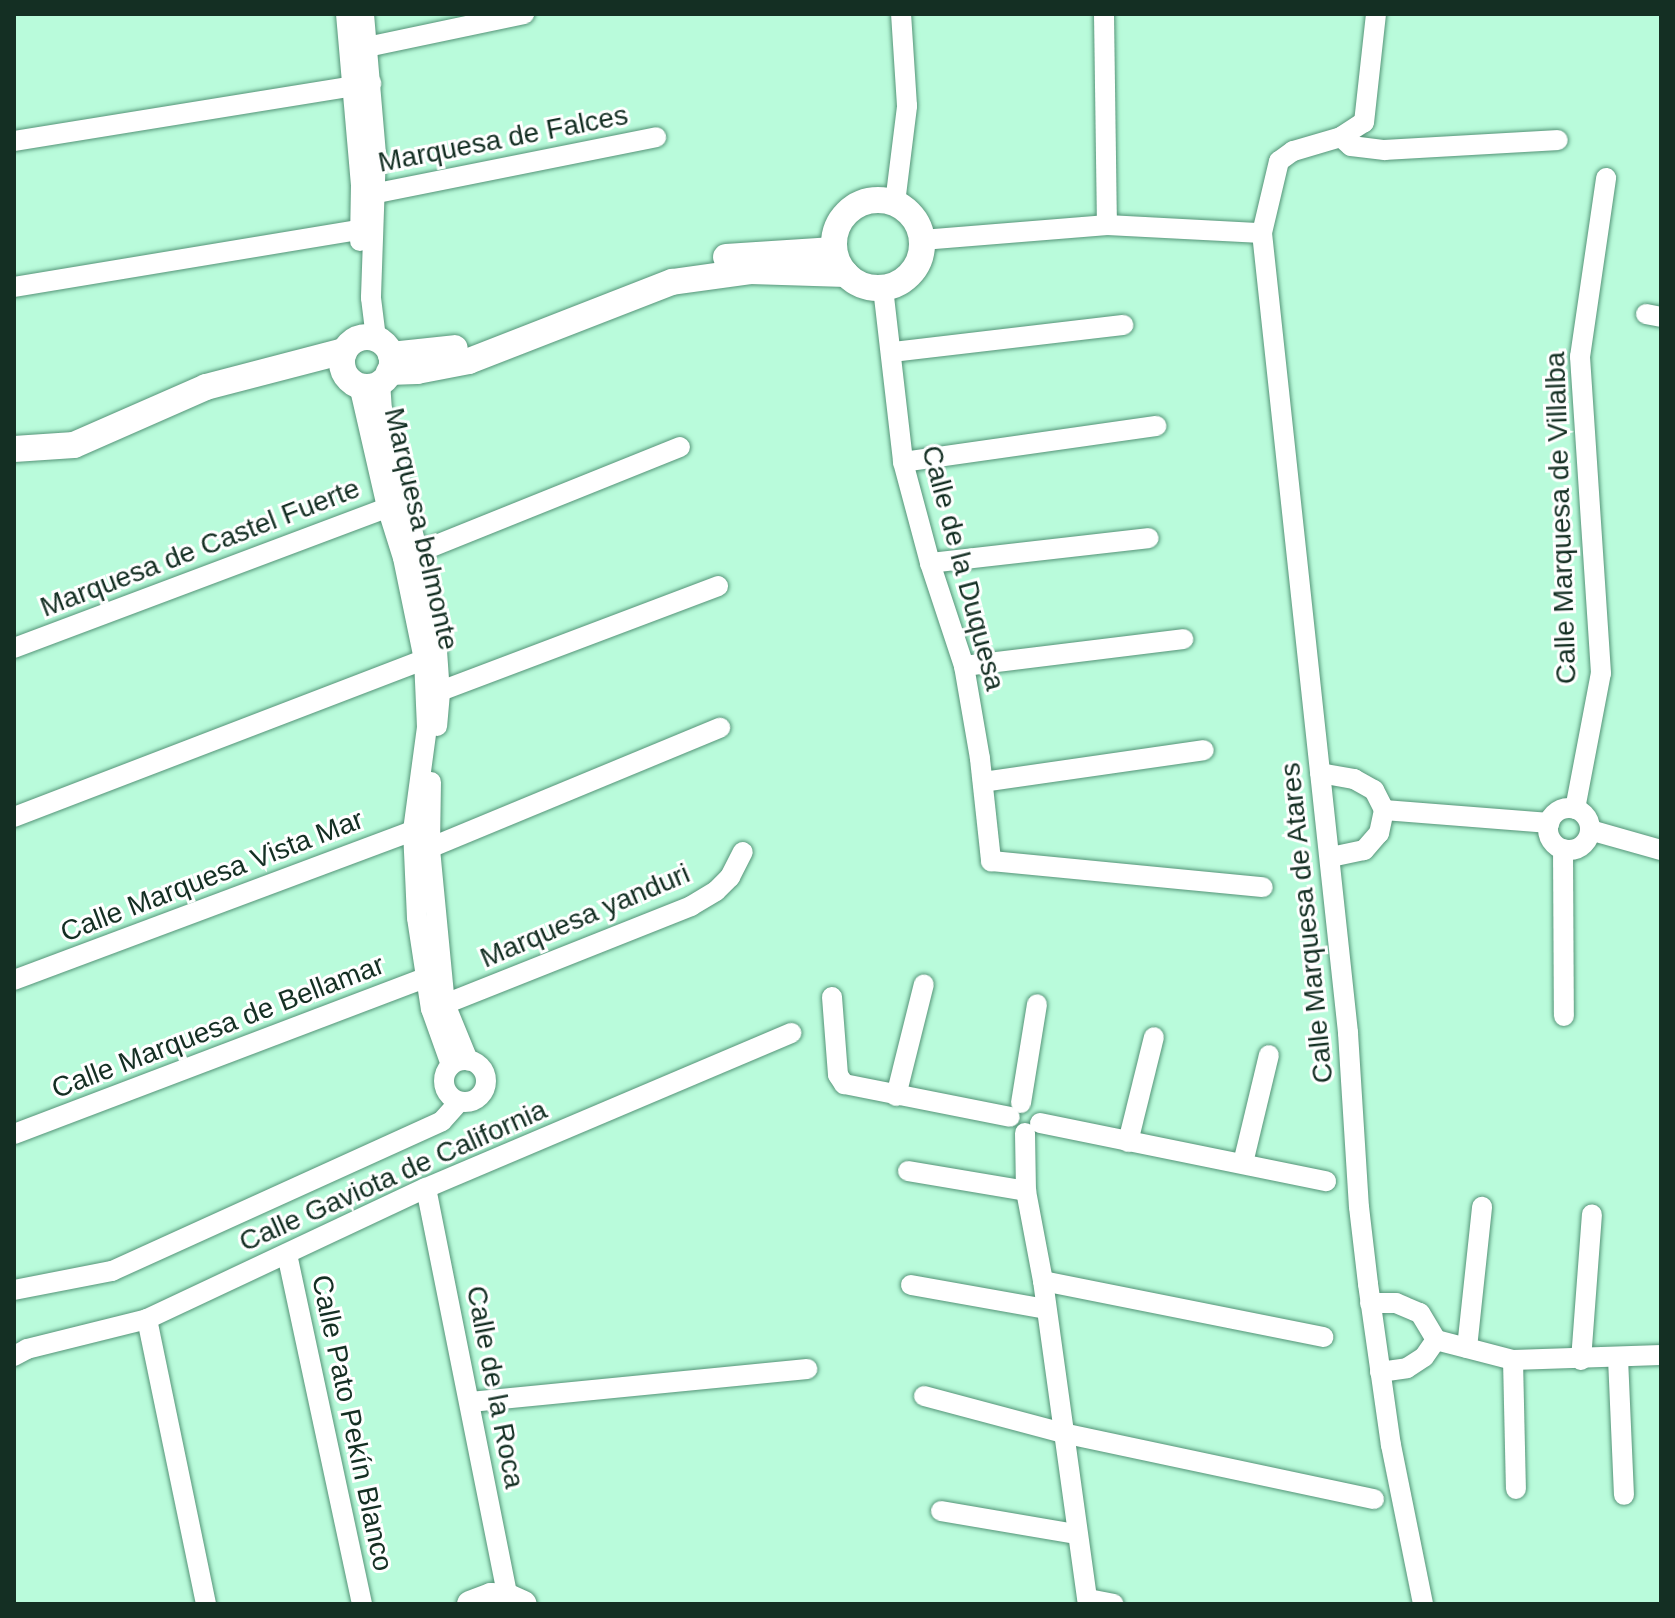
<!DOCTYPE html>
<html>
<head>
<meta charset="utf-8">
<style>
	body { margin:0 }
	#map { position:relative; width:1675px; height:1618px; overflow:hidden; background:#b9fbdb; font-family:Helvetica,sans-serif }
	div>[style] { position:absolute }
	.roads { filter:drop-shadow(0 0 2px #559478) drop-shadow(0 0 2px #559478) }
	.minor>* { height:20px; margin:-10px; padding:0 10px; transform-origin:10px; border-radius:10px; background:#fff }
	.minor>.ring { margin:-10px; padding:0; box-sizing:content-box; background:none; border:20px solid #fff; border-radius:50% }
	.tertiary>* { height:26px; margin:-13px; padding:0 13px; transform-origin:13px; border-radius:13px; background:#fff }
	.tertiary>.ring { margin:-13px; padding:0; box-sizing:content-box; background:none; border:26px solid #fff; border-radius:50% }
	span { translate:-50% -50%; white-space:nowrap; text-align:center; line-height:1.15; -webkit-text-stroke:6px #fff; paint-order:stroke }
	.street-label { font-size:28px; color:#142f23 }
	.frame { position:absolute; inset:0; border:16px solid #142f23; pointer-events:none }
</style>
</head>
<body>
<div id="map">
	<div class="roads">
		<div class="minor">
			<div style="left:346px;top:14px;width:171px;rotate:85deg"></div>
			<div style="left:361px;top:184px;width:57px;rotate:91deg"></div>
			<div style="left:364px;top:14px;width:140px;rotate:85.1deg"></div>
			<div style="left:376px;top:153px;width:145px;rotate:92deg"></div>
			<div style="left:371px;top:298px;width:40px;rotate:82.9deg"></div>
			<div style="left:1104px;top:14px;width:211px;rotate:89.2deg"></div>
			<div style="left:1376px;top:14px;width:109px;rotate:96.3deg"></div>
			<div style="left:1364px;top:122px;width:27px;rotate:147deg"></div>
			<div style="left:1341px;top:137px;width:50px;rotate:163.7deg"></div>
			<div style="left:1293px;top:151px;width:17px;rotate:144deg"></div>
			<div style="left:1279px;top:161px;width:74px;rotate:103.3deg"></div>
			<div style="left:1262px;top:233px;width:805px;rotate:83.86deg"></div>
			<div style="left:1348px;top:1033px;width:174px;rotate:86.4deg"></div>
			<div style="left:1359px;top:1207px;width:78px;rotate:83.3deg"></div>
			<div style="left:1368px;top:1284px;width:163px;rotate:81.9deg"></div>
			<div style="left:1391px;top:1445px;width:162px;rotate:78.6deg"></div>
			<div style="left:353px;top:50px;width:175px;rotate:-11.9deg"></div>
			<div style="left:1341px;top:137px;width:13px;rotate:42deg"></div>
			<div style="left:1351px;top:146px;width:34px;rotate:7deg"></div>
			<div style="left:1385px;top:150px;width:173px;rotate:-3.3deg"></div>
			<div style="left:14px;top:141px;width:362px;rotate:-9.2deg"></div>
			<div style="left:362px;top:196px;width:300px;rotate:-11.3deg"></div>
			<div style="left:895px;top:203px;width:98px;rotate:-82.9deg"></div>
			<div style="left:907px;top:106px;width:92px;rotate:-93.7deg"></div>
			<div style="left:922px;top:240px;width:186px;rotate:-4.6deg"></div>
			<div style="left:1107px;top:225px;width:155px;rotate:3deg"></div>
			<div style="left:14px;top:287px;width:350px;rotate:-9.4deg"></div>
			<div style="left:883px;top:288px;width:175px;rotate:83.4deg"></div>
			<div style="left:903px;top:462px;width:105px;rotate:75deg"></div>
			<div style="left:930px;top:563px;width:108px;rotate:71.7deg"></div>
			<div style="left:964px;top:666px;width:94px;rotate:80.2deg"></div>
			<div style="left:980px;top:759px;width:103px;rotate:83.8deg"></div>
			<div style="left:991px;top:861px;width:273px;rotate:5.5deg"></div>
			<div style="left:1646px;top:314px;width:15px;rotate:11deg"></div>
			<div style="left:893px;top:352px;width:232px;rotate:-6.7deg"></div>
			<div style="left:380px;top:382px;width:27px;rotate:86deg"></div>
			<div style="left:382px;top:409px;width:219px;rotate:76deg"></div>
			<div style="left:435px;top:622px;width:71px;rotate:86deg"></div>
			<div style="left:440px;top:693px;width:33px;rotate:95deg"></div>
			<div style="left:359px;top:385px;width:125px;rotate:77.1deg"></div>
			<div style="left:387px;top:507px;width:53px;rotate:72.6deg"></div>
			<div style="left:403px;top:558px;width:103px;rotate:78.3deg"></div>
			<div style="left:424px;top:659px;width:68px;rotate:87.5deg"></div>
			<div style="left:427px;top:727px;width:104px;rotate:97.7deg"></div>
			<div style="left:413px;top:830px;width:88px;rotate:87.4deg"></div>
			<div style="left:417px;top:918px;width:92px;rotate:81.3deg"></div>
			<div style="left:431px;top:1009px;width:59px;rotate:70.3deg"></div>
			<div style="left:903px;top:462px;width:256px;rotate:-8.1deg"></div>
			<div style="left:409px;top:556px;width:292px;rotate:-21.9deg"></div>
			<div style="left:930px;top:563px;width:220px;rotate:-6.5deg"></div>
			<div style="left:14px;top:648px;width:410px;rotate:-20.6deg"></div>
			<div style="left:964px;top:666px;width:221px;rotate:-7deg"></div>
			<div style="left:430px;top:695px;width:308px;rotate:-20.7deg"></div>
			<div style="left:1320px;top:773px;width:35px;rotate:10deg"></div>
			<div style="left:1354px;top:779px;width:23px;rotate:29deg"></div>
			<div style="left:1374px;top:790px;width:22px;rotate:63deg"></div>
			<div style="left:1384px;top:810px;width:24px;rotate:102deg"></div>
			<div style="left:1379px;top:833px;width:23px;rotate:131deg"></div>
			<div style="left:1364px;top:850px;width:35px;rotate:168deg"></div>
			<div style="left:431px;top:782px;width:67px;rotate:90.9deg"></div>
			<div style="left:430px;top:849px;width:156px;rotate:84.5deg"></div>
			<div style="left:445px;top:1004px;width:61px;rotate:67.7deg"></div>
			<div style="left:983px;top:782px;width:223px;rotate:-8.2deg"></div>
			<div class="ring" style="left:1548px;top:808px;width:22px;height:22px"></div>
			<div style="left:1575px;top:809px;width:138px;rotate:-79.2deg"></div>
			<div style="left:1601px;top:673px;width:317px;rotate:-93.8deg"></div>
			<div style="left:1580px;top:357px;width:181px;rotate:-81.7deg"></div>
			<div style="left:1384px;top:810px;width:166px;rotate:4.5deg"></div>
			<div style="left:14px;top:817px;width:449px;rotate:-21deg"></div>
			<div style="left:1590px;top:830px;width:74px;rotate:15.7deg"></div>
			<div style="left:1563px;top:849px;width:167px;rotate:89.7deg"></div>
			<div style="left:420px;top:852px;width:325px;rotate:-22.5deg"></div>
			<div style="left:14px;top:980px;width:437px;rotate:-20.5deg"></div>
			<div style="left:832px;top:997px;width:78px;rotate:85.6deg"></div>
			<div style="left:838px;top:1075px;width:11px;rotate:56deg"></div>
			<div style="left:844px;top:1084px;width:169px;rotate:11.2deg"></div>
			<div style="left:435px;top:1008px;width:276px;rotate:-21.7deg"></div>
			<div style="left:691px;top:906px;width:29px;rotate:-31deg"></div>
			<div style="left:716px;top:891px;width:20px;rotate:-45deg"></div>
			<div style="left:730px;top:877px;width:28px;rotate:-63deg"></div>
			<div class="ring" style="left:444px;top:1060px;width:22px;height:22px"></div>
			<div style="left:896px;top:1096px;width:115px;rotate:-76deg"></div>
			<div style="left:1021px;top:1103px;width:100px;rotate:-80.8deg"></div>
			<div style="left:1040px;top:1123px;width:292px;rotate:11.5deg"></div>
			<div style="left:1025px;top:1133px;width:58px;rotate:89deg"></div>
			<div style="left:1026px;top:1191px;width:92px;rotate:79.3deg"></div>
			<div style="left:1043px;top:1281px;width:326px;rotate:82.1deg"></div>
			<div style="left:14px;top:1134px;width:453px;rotate:-20.8deg"></div>
			<div style="left:1128px;top:1142px;width:108px;rotate:-76.1deg"></div>
			<div style="left:1243px;top:1163px;width:111px;rotate:-76.5deg"></div>
			<div style="left:908px;top:1171px;width:120px;rotate:9.6deg"></div>
			<div style="left:426px;top:1188px;width:417px;rotate:78.7deg"></div>
			<div style="left:287px;top:1254px;width:358px;rotate:77.9deg"></div>
			<div style="left:1043px;top:1281px;width:286px;rotate:11.3deg"></div>
			<div style="left:911px;top:1285px;width:137px;rotate:10.1deg"></div>
			<div style="left:14px;top:1290px;width:100px;rotate:-11deg"></div>
			<div style="left:112px;top:1271px;width:362px;rotate:-24.4deg"></div>
			<div style="left:442px;top:1121px;width:25px;rotate:-48deg"></div>
			<div style="left:1370px;top:1303px;width:26px"></div>
			<div style="left:1396px;top:1303px;width:26px;rotate:23deg"></div>
			<div style="left:1420px;top:1313px;width:31px;rotate:59deg"></div>
			<div style="left:147px;top:1319px;width:291px;rotate:78.3deg"></div>
			<div style="left:1436px;top:1340px;width:80px;rotate:14.6deg"></div>
			<div style="left:1513px;top:1360px;width:148px;rotate:-1.9deg"></div>
			<div style="left:1467px;top:1348px;width:142px;rotate:-83.9deg"></div>
			<div style="left:14px;top:1356px;width:15px;rotate:-28deg"></div>
			<div style="left:27px;top:1349px;width:124px;rotate:-14deg"></div>
			<div style="left:147px;top:1319px;width:308px;rotate:-25.2deg"></div>
			<div style="left:426px;top:1188px;width:397px;rotate:-23deg"></div>
			<div style="left:1618px;top:1358px;width:137px;rotate:87.5deg"></div>
			<div style="left:1513px;top:1360px;width:129px;rotate:88.7deg"></div>
			<div style="left:1581px;top:1360px;width:146px;rotate:-85.7deg"></div>
			<div style="left:1380px;top:1372px;width:27px;rotate:-8deg"></div>
			<div style="left:1407px;top:1368px;width:20px;rotate:-33deg"></div>
			<div style="left:1424px;top:1357px;width:21px;rotate:-55deg"></div>
			<div style="left:924px;top:1396px;width:144px;rotate:14.9deg"></div>
			<div style="left:1063px;top:1433px;width:318px;rotate:12deg"></div>
			<div style="left:470px;top:1402px;width:339px;rotate:-5.6deg"></div>
			<div style="left:941px;top:1511px;width:137px;rotate:9.7deg"></div>
			<div style="left:1088px;top:1599px;width:26px;rotate:11deg"></div>
		</div>
		<div class="tertiary">
			<div class="ring" style="left:834px;top:200px;width:62px;height:62px"></div>
			<div style="left:726px;top:257px;width:108px;rotate:-3.7deg"></div>
			<div class="ring" style="left:342px;top:337px;width:24px;height:24px"></div>
			<div style="left:391px;top:355px;width:64px;rotate:-6.2deg"></div>
			<div style="left:389px;top:372px;width:28px;rotate:-2deg"></div>
			<div style="left:417px;top:371px;width:53px;rotate:-10.9deg"></div>
			<div style="left:469px;top:361px;width:218px;rotate:-21.3deg"></div>
			<div style="left:672px;top:282px;width:79px;rotate:-8deg"></div>
			<div style="left:750px;top:271px;width:96px;rotate:1.8deg"></div>
			<div style="left:14px;top:449px;width:60px;rotate:-3.8deg"></div>
			<div style="left:74px;top:445px;width:144px;rotate:-23.7deg"></div>
			<div style="left:206px;top:387px;width:143px;rotate:-14.6deg"></div>
			<div style="left:470px;top:1604px;width:22px;rotate:-21deg"></div>
			<div style="left:491px;top:1596px;width:17px;rotate:3deg"></div>
			<div style="left:508px;top:1597px;width:17px;rotate:24deg"></div>
		</div>
	</div>
	<div class="street-label">
		<span style="left:503px;top:139px;rotate:-11deg">Marquesa de Falces</span>
		<span style="left:1561px;top:518px;rotate:-92deg">Calle Marquesa de Villalba</span>
		<span style="left:421px;top:529px;rotate:77deg">Marquesa belmonte</span>
		<span style="left:200px;top:548px;rotate:-21deg">Marquesa de Castel Fuerte</span>
		<span style="left:963px;top:568px;rotate:75deg">Calle de la Duquesa</span>
		<span style="left:212px;top:876px;rotate:-21deg">Calle Marquesa Vista Mar</span>
		<span style="left:585px;top:916px;rotate:-23deg">Marquesa yanduri</span>
		<span style="left:1307px;top:923px;rotate:-96deg">Calle Marquesa de Atares</span>
		<span style="left:218px;top:1027px;rotate:-21deg">Calle Marquesa de Bellamar</span>
		<span style="left:393px;top:1176px;rotate:-24deg">Calle Gaviota de California</span>
		<span style="left:495px;top:1387px;rotate:79deg">Calle de la Roca</span>
		<span style="left:352px;top:1423px;rotate:78deg">Calle Pato Pekín Blanco</span>
	</div>
	<div class="frame"></div>
</div>
</body>
</html>
